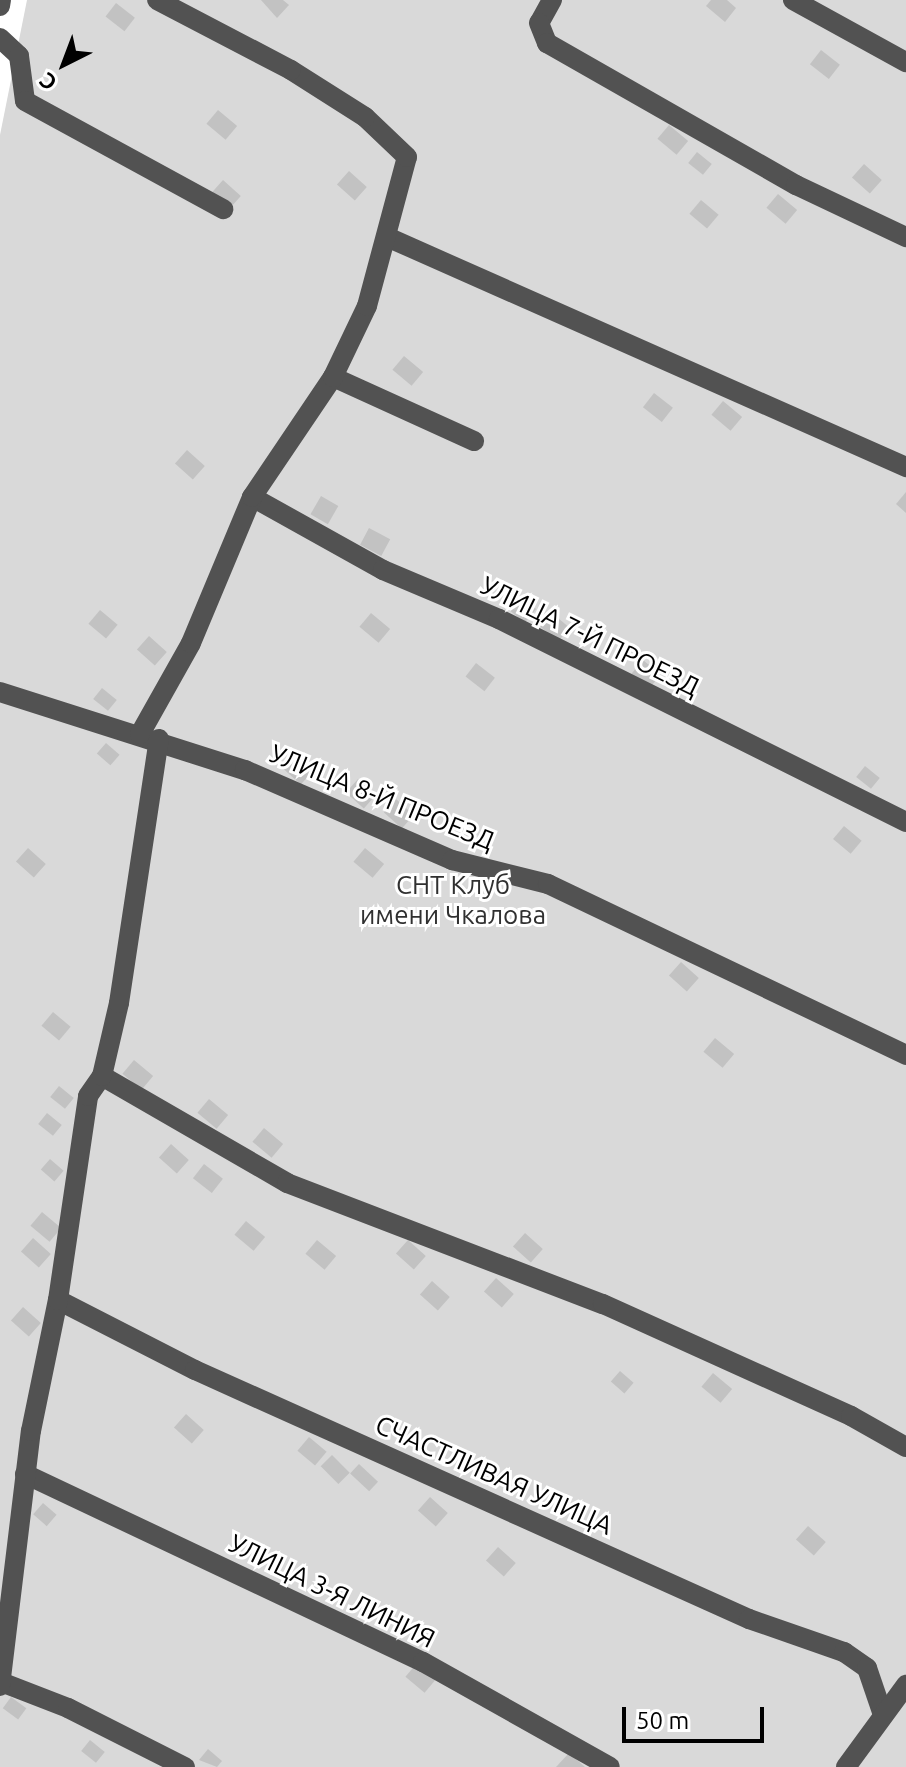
<!DOCTYPE html>
<html>
<head>
<meta charset="utf-8">
<style>
	body { margin:0 }
	#map { position:relative; width:906px; height:1767px; overflow:hidden; background:#fff; font-family:Ubuntu,sans-serif }
	div>[style] { position:absolute }
	.green>* { inset:0; background:#d9d9d9 }
	.building>* { inset:0; background:#c2c2c2; transform-origin:0 0 }
	.minor>* { height:20px; margin:-10px; padding:0 10px; transform-origin:10px; border-radius:10px; background:#525252 }
	span { translate:-50% -50%; white-space:nowrap; text-align:center; line-height:1.15; -webkit-text-stroke:6px #fff; paint-order:stroke }
	.street-label { font-size:26px; color:#000 }
	.park-label { font-size:26px; color:#303030 }
	.north { position:absolute; left:24px; top:24px; width:80px; height:80px; -webkit-text-stroke:6px #fff; paint-order:stroke; rotate:222deg; font-size:22px; font-weight:700; line-height:32px; text-align:center; color:#000 }
	.north::after { content:''; display:block; margin:auto; width:28px; height:36px; background:#000; clip-path:polygon(50% 0,100% 100%,50% 72%,0 100%) }
	.scale { position:absolute; left:622px; top:1707px; width:142px; height:36px; box-sizing:border-box; border:4px solid #000; border-top:0; padding-left:10px; font-size:24px; line-height:28px; white-space:nowrap; color:#000; -webkit-text-stroke:6px #fff; paint-order:stroke }
</style>
</head>
<body>
<div id="map">
	<div class="green">
		<div style="clip-path:polygon(27px 0,906px 0,906px 1767px,0 1767px,0 135px)"></div>
	</div>
	<div class="building">
		<div style="clip-path:polygon(261px 0,283px 0,289px 5px,277px 18px)"></div>
		<div style="clip-path:polygon(711px 0,727px 0,736px 8px,725px 22px,706px 6px)"></div>
		<div style="left:116px;top:3px;width:24px;height:17px;rotate:38deg"></div>
		<div style="left:821px;top:50px;width:24px;height:18px;rotate:38deg"></div>
		<div style="left:218px;top:110px;width:25px;height:18px;rotate:40deg"></div>
		<div style="left:669px;top:125px;width:25px;height:18px;rotate:40deg"></div>
		<div style="left:697px;top:152px;width:19px;height:14px;rotate:39deg"></div>
		<div style="left:864px;top:164px;width:24px;height:18px;rotate:42deg"></div>
		<div style="left:349px;top:171px;width:24px;height:18px;rotate:42deg"></div>
		<div style="left:223px;top:180px;width:24px;height:18px;rotate:42deg"></div>
		<div style="left:778px;top:194px;width:25px;height:18px;rotate:40deg"></div>
		<div style="left:701px;top:200px;width:23px;height:18px;rotate:40deg"></div>
		<div style="left:404px;top:356px;width:25px;height:18px;rotate:40deg"></div>
		<div style="left:654px;top:393px;width:24px;height:18px;rotate:38deg"></div>
		<div style="left:723px;top:401px;width:25px;height:18px;rotate:40deg"></div>
		<div style="left:187px;top:450px;width:24px;height:18px;rotate:42deg"></div>
		<div style="clip-path:polygon(906px 492px,906px 513px,896px 504px)"></div>
		<div style="left:321px;top:496px;width:20px;height:21px;rotate:30deg"></div>
		<div style="left:369px;top:528px;width:24px;height:19px;rotate:28deg"></div>
		<div style="left:517px;top:593px;width:25px;height:18px;rotate:40deg"></div>
		<div style="left:100px;top:610px;width:23px;height:18px;rotate:40deg"></div>
		<div style="left:371px;top:613px;width:25px;height:18px;rotate:40deg"></div>
		<div style="left:552px;top:613px;width:23px;height:18px;rotate:40deg"></div>
		<div style="left:149px;top:636px;width:24px;height:18px;rotate:42deg"></div>
		<div style="left:643px;top:660px;width:23px;height:18px;rotate:40deg"></div>
		<div style="left:476px;top:663px;width:24px;height:17px;rotate:38deg"></div>
		<div style="left:102px;top:688px;width:19px;height:14px;rotate:39deg"></div>
		<div style="left:106px;top:743px;width:18px;height:14px;rotate:41deg"></div>
		<div style="left:295px;top:755px;width:24px;height:18px;rotate:42deg"></div>
		<div style="left:865px;top:766px;width:19px;height:14px;rotate:39deg"></div>
		<div style="left:358px;top:779px;width:24px;height:18px;rotate:42deg"></div>
		<div style="left:396px;top:799px;width:24px;height:18px;rotate:42deg"></div>
		<div style="left:844px;top:826px;width:23px;height:17px;rotate:40deg"></div>
		<div style="left:28px;top:848px;width:24px;height:18px;rotate:42deg"></div>
		<div style="left:365px;top:848px;width:25px;height:18px;rotate:40deg"></div>
		<div style="left:681px;top:962px;width:24px;height:18px;rotate:42deg"></div>
		<div style="left:53px;top:1012px;width:23px;height:18px;rotate:40deg"></div>
		<div style="left:715px;top:1038px;width:25px;height:18px;rotate:40deg"></div>
		<div style="left:134px;top:1060px;width:25px;height:18px;rotate:40deg"></div>
		<div style="left:59px;top:1086px;width:19px;height:14px;rotate:39deg"></div>
		<div style="left:209px;top:1099px;width:25px;height:18px;rotate:40deg"></div>
		<div style="left:47px;top:1113px;width:19px;height:14px;rotate:39deg"></div>
		<div style="left:264px;top:1128px;width:25px;height:18px;rotate:40deg"></div>
		<div style="left:171px;top:1144px;width:24px;height:18px;rotate:42deg"></div>
		<div style="left:50px;top:1159px;width:18px;height:14px;rotate:41deg"></div>
		<div style="left:204px;top:1164px;width:24px;height:18px;rotate:38deg"></div>
		<div style="left:42px;top:1212px;width:25px;height:18px;rotate:40deg"></div>
		<div style="left:246px;top:1221px;width:25px;height:18px;rotate:40deg"></div>
		<div style="left:525px;top:1233px;width:24px;height:18px;rotate:42deg"></div>
		<div style="left:33px;top:1238px;width:24px;height:18px;rotate:42deg"></div>
		<div style="left:317px;top:1240px;width:25px;height:18px;rotate:40deg"></div>
		<div style="left:408px;top:1240px;width:24px;height:18px;rotate:42deg"></div>
		<div style="left:496px;top:1278px;width:24px;height:18px;rotate:42deg"></div>
		<div style="left:432px;top:1281px;width:24px;height:18px;rotate:42deg"></div>
		<div style="left:23px;top:1307px;width:24px;height:18px;rotate:42deg"></div>
		<div style="left:620px;top:1371px;width:18px;height:14px;rotate:41deg"></div>
		<div style="left:713px;top:1373px;width:25px;height:18px;rotate:40deg"></div>
		<div style="left:186px;top:1414px;width:24px;height:18px;rotate:42deg"></div>
		<div style="left:309px;top:1437px;width:23px;height:18px;rotate:40deg"></div>
		<div style="left:332px;top:1455px;width:25px;height:16px;rotate:45deg"></div>
		<div style="left:359px;top:1464px;width:26px;height:13px;rotate:43deg"></div>
		<div style="left:430px;top:1497px;width:24px;height:18px;rotate:42deg"></div>
		<div style="left:43px;top:1503px;width:18px;height:15px;rotate:41deg"></div>
		<div style="left:808px;top:1526px;width:24px;height:18px;rotate:42deg"></div>
		<div style="left:498px;top:1547px;width:24px;height:18px;rotate:42deg"></div>
		<div style="left:417px;top:1663px;width:25px;height:18px;rotate:40deg"></div>
		<div style="left:11px;top:1697px;width:19px;height:14px;rotate:36deg"></div>
		<div style="left:90px;top:1740px;width:19px;height:14px;rotate:39deg"></div>
		<div style="clip-path:polygon(208px 1749px,222px 1761px,217px 1767px,199px 1760px)"></div>
		<div style="clip-path:polygon(569px 1753px,585px 1767px,556px 1767px)"></div>
	</div>
	<div class="minor">
		<div style="left:552px;top:0;width:26px;rotate:119deg"></div>
		<div style="left:539px;top:23px;width:22px;rotate:68deg"></div>
		<div style="left:547px;top:43px;width:287px;rotate:29.7deg"></div>
		<div style="left:796px;top:185px;width:122px;rotate:25.3deg"></div>
		<div style="left:793px;top:0;width:129px;rotate:28.8deg"></div>
		<div style="left:0;top:6px;width:6px;rotate:-81deg"></div>
		<div style="left:0;top:38px;width:26px;rotate:43deg"></div>
		<div style="left:19px;top:56px;width:45px;rotate:82.4deg"></div>
		<div style="left:25px;top:101px;width:226px;rotate:28.6deg"></div>
		<div style="left:387px;top:237px;width:568px;rotate:23.9deg"></div>
		<div style="left:333px;top:377px;width:155px;rotate:24.4deg"></div>
		<div style="left:252px;top:497px;width:150px;rotate:29.1deg"></div>
		<div style="left:383px;top:570px;width:126px;rotate:22.9deg"></div>
		<div style="left:499px;top:619px;width:455px;rotate:26.5deg"></div>
		<div style="left:0;top:692px;width:257px;rotate:17.7deg"></div>
		<div style="left:245px;top:770px;width:226px;rotate:23.5deg"></div>
		<div style="left:452px;top:860px;width:99px;rotate:14deg"></div>
		<div style="left:548px;top:884px;width:397px;rotate:25.5deg"></div>
		<div style="left:140px;top:734px;width:104px;rotate:-60.7deg"></div>
		<div style="left:191px;top:643px;width:158px;rotate:-67.3deg"></div>
		<div style="left:252px;top:497px;width:145px;rotate:-56deg"></div>
		<div style="left:333px;top:377px;width:79px;rotate:-64.4deg"></div>
		<div style="left:367px;top:306px;width:154px;rotate:-75deg"></div>
		<div style="left:407px;top:157px;width:58px;rotate:-136.4deg"></div>
		<div style="left:365px;top:117px;width:88px;rotate:-147.6deg"></div>
		<div style="left:291px;top:70px;width:151px;rotate:-152.4deg"></div>
		<div style="left:102px;top:1076px;width:214px;rotate:30deg"></div>
		<div style="left:287px;top:1183px;width:338px;rotate:21deg"></div>
		<div style="left:603px;top:1304px;width:272px;rotate:24.3deg"></div>
		<div style="left:851px;top:1416px;width:63px;rotate:29.4deg"></div>
		<div style="left:58px;top:1300px;width:154px;rotate:27.1deg"></div>
		<div style="left:195px;top:1370px;width:607px;rotate:24.2deg"></div>
		<div style="left:749px;top:1619px;width:101px;rotate:19.2deg"></div>
		<div style="left:844px;top:1652px;width:28px;rotate:35deg"></div>
		<div style="left:867px;top:1668px;width:50px;rotate:71.2deg"></div>
		<div style="left:25px;top:1474px;width:440px;rotate:25.3deg"></div>
		<div style="left:423px;top:1662px;width:214px;rotate:29.3deg"></div>
		<div style="left:1px;top:1682px;width:72px;rotate:21.2deg"></div>
		<div style="left:68px;top:1708px;width:131px;rotate:26.8deg"></div>
		<div style="left:0;top:1686px;width:257px;rotate:-83.1deg"></div>
		<div style="left:31px;top:1431px;width:134px;rotate:-78.4deg"></div>
		<div style="left:58px;top:1300px;width:206px;rotate:-81.6deg"></div>
		<div style="left:88px;top:1096px;width:24px;rotate:-55deg"></div>
		<div style="left:102px;top:1076px;width:75px;rotate:-76.9deg"></div>
		<div style="left:119px;top:1003px;width:267px;rotate:-81.4deg"></div>
		<div style="left:846px;top:1767px;width:102px;rotate:-53.8deg"></div>
	</div>
	<div class="street-label">
		<span style="left:590px;top:636px;rotate:26deg">УЛИЦА 7-Й ПРОЕЗД</span>
		<span style="left:382px;top:797px;rotate:22deg">УЛИЦА 8-Й ПРОЕЗД</span>
		<span style="left:494px;top:1475px;rotate:24deg">СЧАСТЛИВАЯ УЛИЦА</span>
		<span style="left:332px;top:1591px;rotate:26deg">УЛИЦА 3-Я ЛИНИЯ</span>
	</div>
	<div class="park-label">
		<span style="left:453px;top:900px">СНТ Клуб<br>имени Чкалова</span>
	</div>
	<div class="north">С</div>
	<div class="scale">50 m</div>
</div>
</body>
</html>
